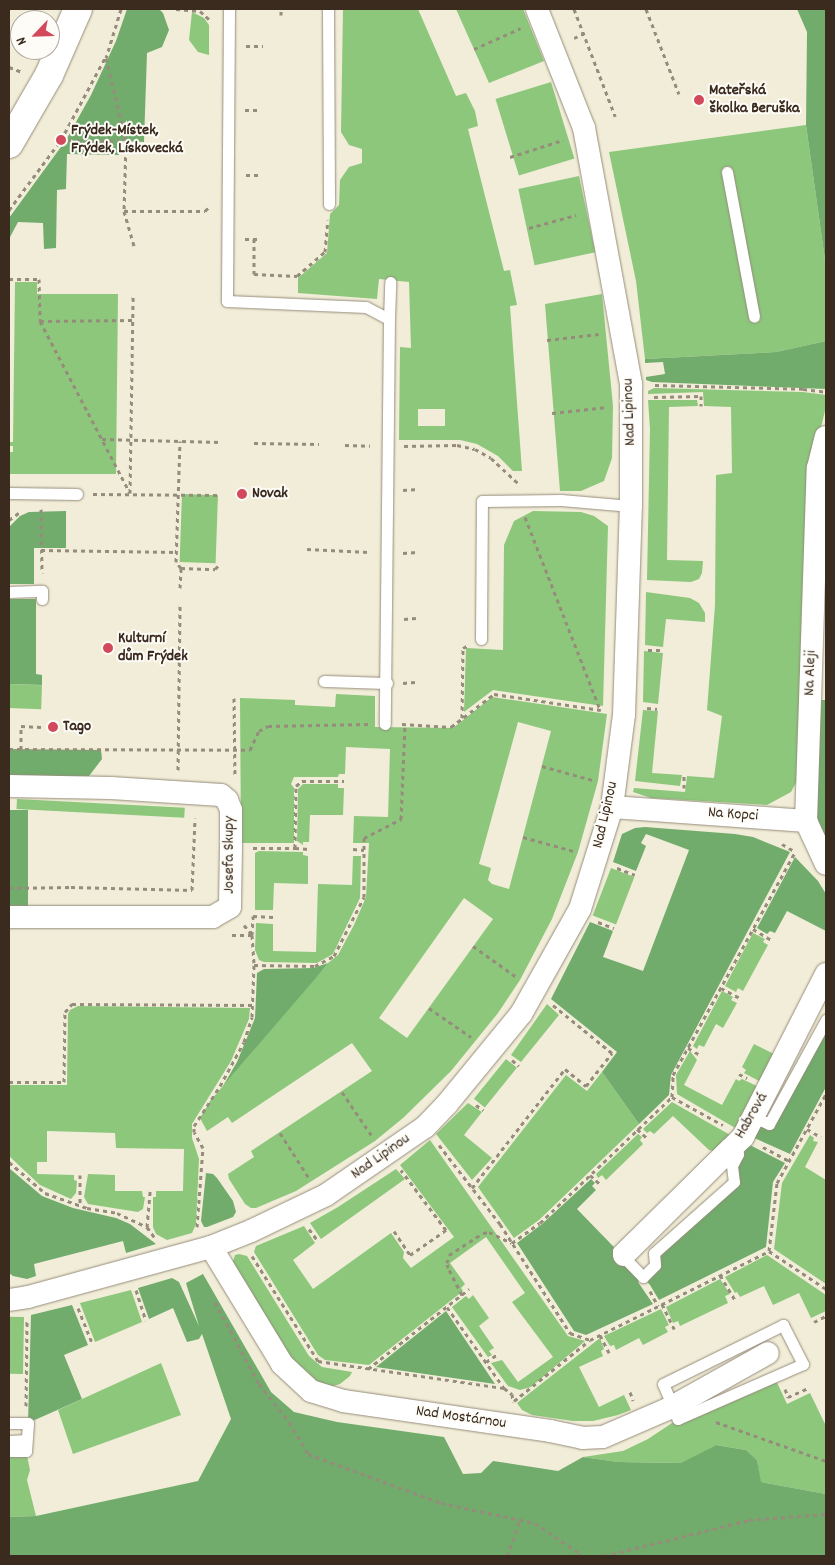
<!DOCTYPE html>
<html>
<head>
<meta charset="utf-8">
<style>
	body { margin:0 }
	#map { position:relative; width:835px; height:1565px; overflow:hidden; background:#f1edd8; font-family:Dekko,sans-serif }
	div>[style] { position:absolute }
	.green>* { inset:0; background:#8cc77c; transform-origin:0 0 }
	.forest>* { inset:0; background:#71ac6c; transform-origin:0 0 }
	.path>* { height:3px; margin-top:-1.5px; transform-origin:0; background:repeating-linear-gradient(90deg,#968c7b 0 4px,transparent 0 8px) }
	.roads { filter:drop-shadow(0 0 1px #968c7b) drop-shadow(0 0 1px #968c7b) }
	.lane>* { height:11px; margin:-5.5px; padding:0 5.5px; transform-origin:5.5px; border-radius:5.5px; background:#fff }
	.street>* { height:22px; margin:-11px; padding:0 11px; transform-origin:11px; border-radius:11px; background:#fff }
	.secondary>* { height:28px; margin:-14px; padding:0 14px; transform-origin:14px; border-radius:14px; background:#fff }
	.dots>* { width:14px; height:14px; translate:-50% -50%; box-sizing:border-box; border:2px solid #fdfcf7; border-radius:50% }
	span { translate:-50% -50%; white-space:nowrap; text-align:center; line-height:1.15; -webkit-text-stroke:4px #fdfcf7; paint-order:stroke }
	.poi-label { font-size:16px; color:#3b2a1e; font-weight:700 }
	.left { translate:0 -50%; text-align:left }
	.street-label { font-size:16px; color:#3b2a1e }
	.frame { position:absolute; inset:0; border:10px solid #3b2a1e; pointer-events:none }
	.north { position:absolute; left:10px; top:10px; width:50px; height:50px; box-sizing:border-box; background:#fdfcf7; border:1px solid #afa8a0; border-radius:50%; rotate:246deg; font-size:14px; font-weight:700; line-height:20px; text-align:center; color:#3b2a1e }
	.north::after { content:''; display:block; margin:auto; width:18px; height:22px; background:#d1495b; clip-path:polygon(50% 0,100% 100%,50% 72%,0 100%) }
</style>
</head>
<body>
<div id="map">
	<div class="green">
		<div style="clip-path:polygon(evenodd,343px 9px,418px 9px,456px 96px,466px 93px,475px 111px,478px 126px,468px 129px,504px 271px,510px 270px,517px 305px,510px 306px,522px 471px,513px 471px,498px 456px,477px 444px,460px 440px,399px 440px,400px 347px,411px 348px,409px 282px,379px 279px,377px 299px,298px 293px,298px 278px,327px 253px,330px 214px,339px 205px,340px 180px,349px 167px,362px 163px,362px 149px,349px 145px,341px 132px,343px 9px,418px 409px,445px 409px,445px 426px,418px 426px,418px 409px)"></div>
		<div style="clip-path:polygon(456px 9px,523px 9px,544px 61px,489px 83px)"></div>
		<div style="clip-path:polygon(192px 12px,204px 18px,209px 25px,209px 55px,198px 52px,189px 40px)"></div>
		<div style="left:551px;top:82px;width:80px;height:58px;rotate:73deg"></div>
		<div style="clip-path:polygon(806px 125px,826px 267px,826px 341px,776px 352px,645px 359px,636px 281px,609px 152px)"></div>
		<div style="left:579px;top:176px;width:78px;height:62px;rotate:78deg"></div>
		<div style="clip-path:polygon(15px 282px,37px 282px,37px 294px,118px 294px,116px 474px,9px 474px,9px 452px,13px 452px,13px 446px,9px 446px,9px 442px,13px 442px)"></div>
		<div style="clip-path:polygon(602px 294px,613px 406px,612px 458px,604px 481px,581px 491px,560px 491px,545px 304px)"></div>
		<div style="clip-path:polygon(654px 388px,803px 392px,826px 395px,826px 407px,819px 435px,798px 779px,791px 792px,767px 805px,651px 798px,633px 792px,634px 788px,685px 792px,687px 776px,714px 778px,722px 716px,707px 710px,715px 605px,716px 475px,732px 473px,731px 407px,704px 406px,703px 392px,648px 394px,648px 391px)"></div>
		<div style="clip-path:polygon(648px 400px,697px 400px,698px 406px,669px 407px,667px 560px,703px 561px,702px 573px,699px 579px,691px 582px,647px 580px,650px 429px)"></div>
		<div style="left:182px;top:494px;width:36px;height:68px;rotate:2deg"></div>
		<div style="clip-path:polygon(533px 511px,581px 512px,594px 516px,608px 526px,603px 706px,493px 690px,464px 712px,466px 648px,503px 650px,504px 545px,514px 521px)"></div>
		<div style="clip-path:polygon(646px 592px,690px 598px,699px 603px,705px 613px,705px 622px,666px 619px,663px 647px,645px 645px)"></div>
		<div style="clip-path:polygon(644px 651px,663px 653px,658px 704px,643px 702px)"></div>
		<div style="left:9px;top:684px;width:33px;height:24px;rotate:2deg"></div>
		<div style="clip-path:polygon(evenodd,336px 694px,375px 696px,375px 727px,453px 728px,492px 697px,607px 714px,598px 781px,578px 852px,552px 919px,520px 980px,498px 1013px,451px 1071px,403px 1118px,375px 1141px,296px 1191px,256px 1208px,251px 1208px,245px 1204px,229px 1179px,228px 1174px,254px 1157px,251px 1151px,372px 1071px,352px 1043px,232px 1123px,228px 1117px,207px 1131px,200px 1118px,210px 1101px,328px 963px,338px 955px,354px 925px,366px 897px,369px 843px,353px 843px,354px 816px,388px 817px,390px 749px,346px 747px,345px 774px,339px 774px,338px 777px,294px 777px,291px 784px,294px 788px,294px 843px,241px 843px,240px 698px,295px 700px,295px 705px,335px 707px,336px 694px,518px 722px,551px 731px,509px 889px,492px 884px,488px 880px,491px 868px,479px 864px,518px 722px,336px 694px,464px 898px,493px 919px,407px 1038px,379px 1018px,464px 898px)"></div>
		<div style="clip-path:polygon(643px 710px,658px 711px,652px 773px,682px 775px,680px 786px,635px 781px)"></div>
		<div style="clip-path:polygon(303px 784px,338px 784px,338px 788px,344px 788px,343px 815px,310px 815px,309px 842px,303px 842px,303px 845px,297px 841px,298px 789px)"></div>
		<div style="left:17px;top:799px;width:168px;height:10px;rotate:3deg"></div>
		<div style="clip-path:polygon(259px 851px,303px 852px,303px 855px,308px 856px,308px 884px,274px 883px,273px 910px,255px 910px,255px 853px)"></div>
		<div style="clip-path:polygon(353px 856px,361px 856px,360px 898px,333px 954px,317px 963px,264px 962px,259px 960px,255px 950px,256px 923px,273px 924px,273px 951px,316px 952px,318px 884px,352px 885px)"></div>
		<div style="left:611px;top:868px;width:25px;height:51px;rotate:21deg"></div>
		<div style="clip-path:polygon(753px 933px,765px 939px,763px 942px,768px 945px,743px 991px,738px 988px,736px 992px,725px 986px)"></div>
		<div style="clip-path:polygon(722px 991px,733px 997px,731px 1000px,737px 1003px,723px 1028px,716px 1024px,704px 1047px,699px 1045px,697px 1049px,693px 1046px)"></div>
		<div style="clip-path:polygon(547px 1004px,559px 1015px,521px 1062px,511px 1055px)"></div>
		<div style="clip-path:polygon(78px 1006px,250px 1008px,249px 1019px,231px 1061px,192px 1124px,192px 1138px,199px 1159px,196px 1224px,192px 1233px,167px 1240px,156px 1234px,153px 1227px,153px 1197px,156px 1197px,156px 1191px,183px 1191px,184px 1149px,116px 1148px,115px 1133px,47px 1131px,47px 1162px,37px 1162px,37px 1174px,74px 1175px,74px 1180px,77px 1181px,76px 1193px,71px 1199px,40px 1185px,9px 1156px,9px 1085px,67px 1085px,68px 1014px,70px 1010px)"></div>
		<div style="clip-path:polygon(754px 1044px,776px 1055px,761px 1082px,744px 1073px,746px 1070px,742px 1067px)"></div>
		<div style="clip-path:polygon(690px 1051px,697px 1060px,684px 1085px,722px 1105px,736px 1079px,739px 1081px,742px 1079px,759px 1087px,737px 1129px,677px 1094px,676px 1075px)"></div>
		<div style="left:506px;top:1059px;width:14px;height:51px;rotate:39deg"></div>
		<div style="clip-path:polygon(602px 1072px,639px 1124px,539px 1220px,514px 1238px,478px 1187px,566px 1075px,587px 1091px)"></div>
		<div style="clip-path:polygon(672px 1102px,732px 1136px,714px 1151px,709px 1150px,673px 1116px,654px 1134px,650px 1131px,647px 1133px,643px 1129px)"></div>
		<div style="clip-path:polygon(468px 1103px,482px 1112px,464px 1135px,492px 1158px,472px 1180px,436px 1134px)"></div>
		<div style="clip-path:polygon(638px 1134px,642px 1137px,640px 1140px,643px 1144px,606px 1180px,602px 1175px,598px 1178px,596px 1174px)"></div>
		<div style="clip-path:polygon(810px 1135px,814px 1138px,813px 1141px,818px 1142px,805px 1167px,826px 1180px,826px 1284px,774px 1249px,782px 1183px)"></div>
		<div style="clip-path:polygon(430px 1140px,568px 1336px,585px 1341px,531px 1387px,520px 1390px,508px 1386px,491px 1363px,502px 1360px,518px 1382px,553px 1357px,512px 1302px,525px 1293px,486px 1237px,450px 1263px,465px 1284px,461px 1288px,463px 1291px,369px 1365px,325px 1360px,318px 1355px,254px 1252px,256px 1246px,304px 1226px,315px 1243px,293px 1260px,313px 1289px,391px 1233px,404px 1252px,403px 1258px,411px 1268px,454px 1237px,400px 1165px)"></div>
		<div style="clip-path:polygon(396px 1169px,405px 1179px,321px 1239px,310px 1223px,338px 1207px)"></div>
		<div style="clip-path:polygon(88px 1174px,115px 1175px,115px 1191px,142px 1191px,143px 1197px,145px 1197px,143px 1209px,138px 1212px,88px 1204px,84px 1197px)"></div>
		<div style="clip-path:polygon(239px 1254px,247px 1256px,309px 1356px,322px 1367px,352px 1372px,350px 1376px,340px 1384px,330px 1387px,302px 1375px,237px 1276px,233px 1261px,235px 1255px)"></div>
		<div style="clip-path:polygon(767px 1255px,826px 1295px,826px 1311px,811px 1318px,799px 1293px,773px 1305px,764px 1286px,740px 1297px,737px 1292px,735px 1293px,725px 1277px)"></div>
		<div style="clip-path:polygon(720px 1279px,730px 1294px,725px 1296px,728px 1303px,680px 1326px,678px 1321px,673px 1323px,666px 1307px)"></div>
		<div style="clip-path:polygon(131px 1290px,142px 1322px,95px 1342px,80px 1303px)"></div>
		<div style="clip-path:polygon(473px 1295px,489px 1318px,479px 1326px,494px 1348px,489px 1351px,492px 1355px,488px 1357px,452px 1307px,466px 1296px,469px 1299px)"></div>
		<div style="clip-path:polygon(661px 1309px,669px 1325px,665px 1327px,668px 1332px,643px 1345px,639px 1338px,616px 1350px,614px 1345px,610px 1346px,604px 1336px)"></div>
		<div style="left:24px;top:1317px;width:57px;height:15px;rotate:91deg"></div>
		<div style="clip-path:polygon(600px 1338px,604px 1349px,601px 1351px,603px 1356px,579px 1367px,599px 1407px,624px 1395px,631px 1410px,618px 1415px,593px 1421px,573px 1421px,532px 1415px,522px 1410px,517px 1403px)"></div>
		<div style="clip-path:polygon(161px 1363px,181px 1415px,73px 1454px,58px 1410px)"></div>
		<div style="clip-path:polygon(774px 1376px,787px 1404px,810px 1393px,826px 1426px,826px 1494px,760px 1482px,757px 1460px,746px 1450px,716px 1445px,682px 1463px,618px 1462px,583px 1457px,623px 1451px,648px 1439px,684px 1415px)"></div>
		<div style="clip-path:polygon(9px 1451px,26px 1451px,30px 1470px,27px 1480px,36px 1516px,9px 1517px)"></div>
	</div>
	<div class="forest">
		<div style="clip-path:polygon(127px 9px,159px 9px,163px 13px,169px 30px,162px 47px,147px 53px,144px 142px,119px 141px,119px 155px,67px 154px,66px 189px,57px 190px,56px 248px,44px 249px,43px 223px,18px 222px,9px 239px,9px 218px,66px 140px,91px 95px,116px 41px)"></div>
		<div style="clip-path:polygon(797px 9px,826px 9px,826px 267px,806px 125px,807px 32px)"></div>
		<div style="clip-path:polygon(826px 341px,826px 389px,652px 382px,646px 380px,646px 377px,665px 374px,663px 362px,645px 363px,645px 359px,776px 352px)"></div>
		<div style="clip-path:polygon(66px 511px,66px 548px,34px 548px,34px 584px,9px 584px,10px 526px,20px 516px,29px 512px)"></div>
		<div style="clip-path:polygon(9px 599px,36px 599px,36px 674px,42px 675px,42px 685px,9px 684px)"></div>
		<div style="clip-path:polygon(817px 700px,826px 700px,826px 845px,816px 825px)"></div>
		<div style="clip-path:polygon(9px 749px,101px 750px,102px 759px,89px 776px,9px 778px)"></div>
		<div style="left:9px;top:810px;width:19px;height:99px"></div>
		<div style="clip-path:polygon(645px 827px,735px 834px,753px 837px,790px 852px,671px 1075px,669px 1095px,639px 1124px,602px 1072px,617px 1052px,551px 999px,590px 922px,613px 931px,603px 957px,643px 971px,689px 850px,646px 834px,641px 843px,646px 846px,636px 871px,613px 862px,622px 834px,635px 828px)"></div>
		<div style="clip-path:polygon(795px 857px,818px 881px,826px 894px,826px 931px,787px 911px,775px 933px,770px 931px,767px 934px,757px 928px)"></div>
		<div style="clip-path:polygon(328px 963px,315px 979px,223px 1086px,237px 1062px,255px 1018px,257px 973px,264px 969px,313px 968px)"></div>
		<div style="clip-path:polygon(826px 1020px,826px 1087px,790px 1154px,752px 1137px,758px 1127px,764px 1125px)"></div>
		<div style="clip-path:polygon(748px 1144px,785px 1163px,773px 1182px,766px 1247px,659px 1300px,650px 1285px,643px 1277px,654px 1253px,734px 1182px,732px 1166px)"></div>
		<div style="clip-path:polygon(9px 1168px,42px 1196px,73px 1208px,116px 1218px,130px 1224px,156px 1244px,126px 1253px,123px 1241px,34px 1264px,36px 1276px,27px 1279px,13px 1276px,9px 1273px)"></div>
		<div style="clip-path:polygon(206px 1173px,213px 1174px,217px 1178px,233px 1201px,236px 1212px,233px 1217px,207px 1227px,204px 1227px,201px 1221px)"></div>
		<div style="clip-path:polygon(591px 1179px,595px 1183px,592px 1186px,596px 1190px,577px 1209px,642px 1276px,638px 1282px,653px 1304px,586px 1335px,574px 1331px,517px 1243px,542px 1224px)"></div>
		<div style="clip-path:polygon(203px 1274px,271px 1392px,294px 1412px,337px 1422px,444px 1437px,463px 1474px,481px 1473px,493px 1461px,558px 1471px,583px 1457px,618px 1462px,681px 1463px,716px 1445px,746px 1450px,757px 1460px,761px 1482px,826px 1494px,826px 1556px,9px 1556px,9px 1517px,36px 1516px,198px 1481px,231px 1419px,202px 1334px,199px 1339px,187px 1342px,173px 1308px,149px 1319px,138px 1288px,172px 1278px,179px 1282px,199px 1326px,186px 1283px)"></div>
		<div style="clip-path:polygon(72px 1305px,88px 1345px,64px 1355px,82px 1399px,28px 1423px,31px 1315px)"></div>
		<div style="clip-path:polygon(446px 1311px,495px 1384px,376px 1367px)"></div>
	</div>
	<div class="path">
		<div style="left:121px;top:9px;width:51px;rotate:107deg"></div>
		<div style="left:106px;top:58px;width:85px;rotate:76.5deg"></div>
		<div style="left:126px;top:141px;width:70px;rotate:91.6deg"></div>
		<div style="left:124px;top:211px;width:40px;rotate:74deg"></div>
		<div style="left:176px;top:9px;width:24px;rotate:5deg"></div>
		<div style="left:200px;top:11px;width:15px;rotate:42deg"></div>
		<div style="left:574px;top:9px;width:115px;rotate:69deg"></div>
		<div style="left:646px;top:9px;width:91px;rotate:68.8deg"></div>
		<div style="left:281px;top:15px;width:6px;rotate:-90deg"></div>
		<div style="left:574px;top:38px;width:14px;rotate:-25deg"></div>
		<div style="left:246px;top:46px;width:17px"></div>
		<div style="left:474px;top:49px;width:51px;rotate:-24.1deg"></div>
		<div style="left:9px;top:67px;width:14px;rotate:21deg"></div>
		<div style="left:245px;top:110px;width:16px"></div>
		<div style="left:61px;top:140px;width:65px;rotate:0.9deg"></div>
		<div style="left:510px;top:157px;width:56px;rotate:-17.8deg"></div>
		<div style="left:246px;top:175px;width:14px"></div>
		<div style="left:9px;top:210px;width:87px;rotate:-53.4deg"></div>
		<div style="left:61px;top:140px;width:93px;rotate:-61.8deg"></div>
		<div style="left:124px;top:211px;width:81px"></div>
		<div style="left:205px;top:211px;width:6px;rotate:-45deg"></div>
		<div style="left:529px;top:228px;width:49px;rotate:-15.5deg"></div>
		<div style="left:245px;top:239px;width:12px"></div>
		<div style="left:254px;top:239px;width:35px;rotate:90deg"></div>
		<div style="left:254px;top:274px;width:43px;rotate:2.7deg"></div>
		<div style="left:297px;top:276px;width:37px;rotate:-41deg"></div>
		<div style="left:325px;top:252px;width:32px;rotate:-85deg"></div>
		<div style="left:9px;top:279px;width:30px"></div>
		<div style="left:39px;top:279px;width:42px;rotate:88.6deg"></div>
		<div style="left:40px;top:321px;width:93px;rotate:-0.6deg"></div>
		<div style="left:40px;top:321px;width:194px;rotate:62.4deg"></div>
		<div style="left:547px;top:340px;width:52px;rotate:-6.6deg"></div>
		<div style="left:655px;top:385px;width:148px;rotate:1.5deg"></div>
		<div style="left:803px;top:389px;width:23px;rotate:7deg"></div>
		<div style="left:654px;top:397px;width:47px;rotate:-1.2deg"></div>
		<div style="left:701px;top:396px;width:10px;rotate:90deg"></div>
		<div style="left:552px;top:413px;width:56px;rotate:-6.1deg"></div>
		<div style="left:102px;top:439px;width:119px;rotate:1.4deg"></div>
		<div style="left:254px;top:443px;width:65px;rotate:0.9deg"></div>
		<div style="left:345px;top:445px;width:25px;rotate:2deg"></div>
		<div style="left:404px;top:446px;width:53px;rotate:-1.1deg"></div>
		<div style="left:457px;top:445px;width:18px;rotate:13deg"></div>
		<div style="left:475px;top:449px;width:18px;rotate:29deg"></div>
		<div style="left:491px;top:458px;width:37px;rotate:43deg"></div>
		<div style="left:403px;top:490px;width:15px;rotate:-4deg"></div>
		<div style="left:130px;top:493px;width:199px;rotate:-89.1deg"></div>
		<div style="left:93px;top:494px;width:125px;rotate:0.5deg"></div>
		<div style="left:41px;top:509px;width:64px;rotate:89.1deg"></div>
		<div style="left:525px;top:517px;width:206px;rotate:68.7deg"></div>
		<div style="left:9px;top:520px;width:14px;rotate:-36deg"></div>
		<div style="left:307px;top:549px;width:62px;rotate:2.8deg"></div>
		<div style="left:41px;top:550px;width:136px;rotate:0.8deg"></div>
		<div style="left:403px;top:553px;width:14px;rotate:-4deg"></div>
		<div style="left:181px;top:568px;width:34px;rotate:2deg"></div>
		<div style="left:215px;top:569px;width:6px;rotate:-45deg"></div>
		<div style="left:180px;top:588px;width:20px;rotate:-87deg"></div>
		<div style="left:181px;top:568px;width:8px;rotate:-130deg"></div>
		<div style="left:176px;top:562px;width:121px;rotate:-88.1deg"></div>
		<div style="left:404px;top:619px;width:12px;rotate:-5deg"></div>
		<div style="left:648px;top:650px;width:15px"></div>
		<div style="left:403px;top:683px;width:12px;rotate:-5deg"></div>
		<div style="left:234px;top:698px;width:79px;rotate:89.3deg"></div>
		<div style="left:647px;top:708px;width:10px;rotate:6deg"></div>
		<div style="left:462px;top:718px;width:70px;rotate:-89.2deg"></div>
		<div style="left:463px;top:648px;width:4px;rotate:-27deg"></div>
		<div style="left:402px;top:724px;width:49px;rotate:3.5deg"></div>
		<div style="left:451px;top:727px;width:54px;rotate:-37.5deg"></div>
		<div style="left:494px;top:694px;width:108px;rotate:8.5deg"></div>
		<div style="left:9px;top:749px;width:241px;rotate:0.2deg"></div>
		<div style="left:250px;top:750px;width:21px;rotate:-65deg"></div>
		<div style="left:259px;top:731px;width:10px;rotate:-29deg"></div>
		<div style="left:268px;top:726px;width:100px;rotate:-1.1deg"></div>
		<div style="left:21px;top:749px;width:23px;rotate:-90deg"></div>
		<div style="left:21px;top:726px;width:20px;rotate:3deg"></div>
		<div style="left:542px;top:766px;width:53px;rotate:15.4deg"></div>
		<div style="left:178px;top:770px;width:167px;rotate:-89.3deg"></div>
		<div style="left:684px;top:788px;width:12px;rotate:-90deg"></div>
		<div style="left:523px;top:837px;width:53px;rotate:15.4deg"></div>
		<div style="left:782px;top:844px;width:14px;rotate:30deg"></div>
		<div style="left:253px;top:848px;width:42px"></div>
		<div style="left:295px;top:848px;width:62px;rotate:-89.1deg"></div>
		<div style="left:296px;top:786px;width:8px;rotate:-40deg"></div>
		<div style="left:302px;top:781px;width:42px"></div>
		<div style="left:295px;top:848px;width:14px;rotate:4deg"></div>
		<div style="left:353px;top:849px;width:11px;rotate:5deg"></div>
		<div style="left:617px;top:868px;width:19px;rotate:21deg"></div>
		<div style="left:9px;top:888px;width:62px;rotate:-0.9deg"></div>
		<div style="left:71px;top:887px;width:121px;rotate:1.4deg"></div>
		<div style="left:192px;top:890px;width:72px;rotate:-87.6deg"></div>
		<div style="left:253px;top:916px;width:20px;rotate:3deg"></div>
		<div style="left:598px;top:922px;width:17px;rotate:21deg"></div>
		<div style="left:244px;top:925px;width:13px;rotate:51deg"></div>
		<div style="left:252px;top:935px;width:30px;rotate:86deg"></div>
		<div style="left:254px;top:965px;width:61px;rotate:0.9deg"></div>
		<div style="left:315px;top:966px;width:21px;rotate:-28deg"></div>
		<div style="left:334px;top:956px;width:66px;rotate:-63deg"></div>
		<div style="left:364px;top:897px;width:59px;rotate:-90deg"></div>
		<div style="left:364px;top:838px;width:42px;rotate:-27.2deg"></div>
		<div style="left:401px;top:819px;width:94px;rotate:-87.6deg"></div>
		<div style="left:753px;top:929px;width:21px;rotate:31deg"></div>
		<div style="left:232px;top:935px;width:20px"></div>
		<div style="left:252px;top:935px;width:19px;rotate:-87deg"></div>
		<div style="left:473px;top:946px;width:52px;rotate:35.5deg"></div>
		<div style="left:721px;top:988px;width:21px;rotate:28deg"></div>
		<div style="left:429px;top:1008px;width:51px;rotate:34.6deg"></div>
		<div style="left:688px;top:1048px;width:14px;rotate:30deg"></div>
		<div style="left:512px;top:1060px;width:9px;rotate:41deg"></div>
		<div style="left:739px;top:1074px;width:9px;rotate:27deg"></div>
		<div style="left:9px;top:1082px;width:55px"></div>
		<div style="left:64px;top:1082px;width:70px;rotate:-89.2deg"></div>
		<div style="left:65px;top:1012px;width:11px;rotate:-49deg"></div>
		<div style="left:72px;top:1004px;width:181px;rotate:0.3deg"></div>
		<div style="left:342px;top:1092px;width:53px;rotate:55.7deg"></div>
		<div style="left:672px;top:1097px;width:58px;rotate:28.8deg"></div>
		<div style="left:476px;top:1105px;width:9px;rotate:36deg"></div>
		<div style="left:637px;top:1129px;width:15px;rotate:42deg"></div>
		<div style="left:807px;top:1129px;width:16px;rotate:30deg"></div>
		<div style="left:280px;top:1133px;width:54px;rotate:57.2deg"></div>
		<div style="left:439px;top:1145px;width:100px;rotate:52.3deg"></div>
		<div style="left:500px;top:1224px;width:130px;rotate:57.3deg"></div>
		<div style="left:570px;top:1333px;width:21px;rotate:19deg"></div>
		<div style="left:763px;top:1147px;width:30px;rotate:28deg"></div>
		<div style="left:9px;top:1162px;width:48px;rotate:40.7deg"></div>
		<div style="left:45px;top:1193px;width:45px;rotate:19.7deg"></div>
		<div style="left:87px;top:1208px;width:30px;rotate:9deg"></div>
		<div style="left:117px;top:1213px;width:33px;rotate:25deg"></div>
		<div style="left:147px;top:1227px;width:14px;rotate:54deg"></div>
		<div style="left:80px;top:1175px;width:31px;rotate:90deg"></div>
		<div style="left:590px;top:1175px;width:15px;rotate:42deg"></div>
		<div style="left:472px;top:1188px;width:151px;rotate:-52deg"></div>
		<div style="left:565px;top:1069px;width:27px;rotate:39deg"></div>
		<div style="left:586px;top:1086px;width:42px;rotate:-51.8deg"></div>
		<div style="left:612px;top:1053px;width:76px;rotate:-140.9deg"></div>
		<div style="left:147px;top:1227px;width:36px;rotate:-85deg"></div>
		<div style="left:197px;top:1227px;width:79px;rotate:-85.7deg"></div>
		<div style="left:203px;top:1148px;width:18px;rotate:-119deg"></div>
		<div style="left:194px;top:1132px;width:6px;rotate:-90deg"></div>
		<div style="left:194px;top:1126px;width:48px;rotate:-57deg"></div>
		<div style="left:220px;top:1086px;width:50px;rotate:-61.4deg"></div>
		<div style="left:244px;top:1042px;width:26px;rotate:-72deg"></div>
		<div style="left:252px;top:1017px;width:52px;rotate:-87.8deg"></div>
		<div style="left:309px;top:1229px;width:15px;rotate:53deg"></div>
		<div style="left:394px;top:1231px;width:29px;rotate:56deg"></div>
		<div style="left:410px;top:1255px;width:44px;rotate:-34.8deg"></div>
		<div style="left:446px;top:1230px;width:75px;rotate:-126.9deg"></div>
		<div style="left:769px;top:1251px;width:68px;rotate:-83.3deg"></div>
		<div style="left:777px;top:1183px;width:102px;rotate:-61.2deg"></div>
		<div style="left:769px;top:1251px;width:69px;rotate:33.7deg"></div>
		<div style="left:252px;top:1256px;width:124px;rotate:57.8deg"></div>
		<div style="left:318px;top:1361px;width:188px;rotate:8.3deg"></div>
		<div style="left:720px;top:1275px;width:29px;rotate:59deg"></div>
		<div style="left:136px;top:1290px;width:32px;rotate:72deg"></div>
		<div style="left:650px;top:1291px;width:17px;rotate:62deg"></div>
		<div style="left:462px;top:1295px;width:30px;rotate:-117deg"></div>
		<div style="left:448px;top:1268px;width:5px;rotate:-101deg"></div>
		<div style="left:447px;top:1263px;width:8px;rotate:-76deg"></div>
		<div style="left:449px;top:1255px;width:40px;rotate:-32.9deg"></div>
		<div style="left:483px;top:1233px;width:6px;rotate:-9deg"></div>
		<div style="left:489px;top:1232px;width:25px;rotate:26deg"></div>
		<div style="left:512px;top:1243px;width:34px;rotate:-36deg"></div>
		<div style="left:540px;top:1223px;width:182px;rotate:-43.7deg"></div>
		<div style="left:672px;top:1097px;width:22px;rotate:-87deg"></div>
		<div style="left:673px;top:1075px;width:254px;rotate:-61.3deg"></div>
		<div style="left:215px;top:1302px;width:93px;rotate:61.8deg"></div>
		<div style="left:259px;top:1384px;width:48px;rotate:51.7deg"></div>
		<div style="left:289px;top:1422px;width:37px;rotate:59deg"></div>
		<div style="left:308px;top:1454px;width:142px;rotate:20.2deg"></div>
		<div style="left:441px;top:1503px;width:96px;rotate:12deg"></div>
		<div style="left:535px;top:1523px;width:53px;rotate:34.3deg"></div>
		<div style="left:579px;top:1553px;width:3px;rotate:72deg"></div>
		<div style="left:662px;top:1304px;width:28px;rotate:64deg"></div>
		<div style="left:447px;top:1307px;width:99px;rotate:54.9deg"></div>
		<div style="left:504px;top:1388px;width:10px;rotate:37deg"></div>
		<div style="left:512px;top:1394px;width:8px;rotate:83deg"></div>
		<div style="left:78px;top:1308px;width:38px;rotate:68deg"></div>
		<div style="left:814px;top:1322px;width:13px;rotate:-27deg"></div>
		<div style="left:600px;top:1335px;width:20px;rotate:63deg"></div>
		<div style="left:486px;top:1362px;width:14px;rotate:-34deg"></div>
		<div style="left:368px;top:1369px;width:129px;rotate:-38.4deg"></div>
		<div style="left:785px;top:1389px;width:9px;rotate:69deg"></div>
		<div style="left:788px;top:1397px;width:22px;rotate:-24deg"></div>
		<div style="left:630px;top:1392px;width:9px;rotate:69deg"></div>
		<div style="left:514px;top:1401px;width:97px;rotate:-38.8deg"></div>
		<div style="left:590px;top:1340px;width:200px;rotate:-26.4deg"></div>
		<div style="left:26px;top:1406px;width:86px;rotate:-89.3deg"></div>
		<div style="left:716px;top:1422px;width:117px;rotate:19.5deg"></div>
		<div style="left:507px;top:1556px;width:38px;rotate:-70deg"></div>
		<div style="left:604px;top:1556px;width:149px;rotate:-13.9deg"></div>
		<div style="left:749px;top:1520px;width:77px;rotate:-4.5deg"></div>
	</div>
	<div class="roads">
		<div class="lane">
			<div style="left:229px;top:9px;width:292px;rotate:90.4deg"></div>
			<div style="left:227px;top:301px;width:139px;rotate:2.5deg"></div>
			<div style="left:366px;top:307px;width:26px;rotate:28deg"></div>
			<div style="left:389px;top:319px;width:405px;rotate:90.6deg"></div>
			<div style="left:328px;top:9px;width:195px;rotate:89.7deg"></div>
			<div style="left:727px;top:172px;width:147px;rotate:79.4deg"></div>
			<div style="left:389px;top:319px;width:37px;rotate:-88deg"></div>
			<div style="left:9px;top:493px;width:68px;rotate:0.8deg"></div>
			<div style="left:9px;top:592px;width:33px;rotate:-2deg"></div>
			<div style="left:42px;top:591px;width:8px;rotate:90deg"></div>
			<div style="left:481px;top:639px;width:138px;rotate:-89.6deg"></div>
			<div style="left:482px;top:501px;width:79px;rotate:-0.7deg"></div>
			<div style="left:561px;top:500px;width:70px;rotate:4.9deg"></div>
			<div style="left:324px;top:681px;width:63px;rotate:1.8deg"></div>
			<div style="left:749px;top:1115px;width:22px;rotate:24deg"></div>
			<div style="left:769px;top:1124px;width:119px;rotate:-61.3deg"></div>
			<div style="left:727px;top:1144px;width:15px;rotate:42deg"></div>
			<div style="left:738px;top:1154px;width:13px;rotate:117deg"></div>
			<div style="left:732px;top:1166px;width:16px;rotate:83deg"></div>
			<div style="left:734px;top:1182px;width:107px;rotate:138.4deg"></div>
			<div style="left:654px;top:1253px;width:12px;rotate:85deg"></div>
			<div style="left:655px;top:1265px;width:17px;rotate:135deg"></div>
			<div style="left:643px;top:1277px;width:36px;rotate:-134deg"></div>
			<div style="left:618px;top:1251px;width:153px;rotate:-44.5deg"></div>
			<div style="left:783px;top:1325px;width:44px;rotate:62.9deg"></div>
			<div style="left:803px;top:1364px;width:137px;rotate:156.3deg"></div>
			<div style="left:678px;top:1419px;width:38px;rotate:-113deg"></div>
			<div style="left:663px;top:1384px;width:134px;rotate:-26.2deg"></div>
			<div style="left:9px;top:1423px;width:19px"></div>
			<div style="left:28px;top:1423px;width:28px;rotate:94deg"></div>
			<div style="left:26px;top:1451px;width:17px;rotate:180deg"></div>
			<div style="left:9px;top:1441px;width:17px;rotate:-3deg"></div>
		</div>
		<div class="street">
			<div style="left:9px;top:786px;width:102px;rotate:1.1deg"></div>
			<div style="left:111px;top:788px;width:110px;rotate:3.6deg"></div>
			<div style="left:221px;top:795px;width:8px;rotate:40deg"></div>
			<div style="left:227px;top:800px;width:11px;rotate:68deg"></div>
			<div style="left:231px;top:810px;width:37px;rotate:90deg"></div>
			<div style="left:231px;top:847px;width:60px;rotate:91deg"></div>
			<div style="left:230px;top:907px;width:20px;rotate:150deg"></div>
			<div style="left:213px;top:917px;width:204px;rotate:180deg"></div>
			<div style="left:612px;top:807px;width:195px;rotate:4.1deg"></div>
			<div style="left:806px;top:821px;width:47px;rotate:65.1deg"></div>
			<div style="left:806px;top:821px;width:353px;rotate:-88.1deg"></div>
			<div style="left:818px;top:468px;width:32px;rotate:-76deg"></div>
			<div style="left:211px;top:1247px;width:137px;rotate:58.7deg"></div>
			<div style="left:282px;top:1364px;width:40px;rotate:43deg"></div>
			<div style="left:311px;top:1391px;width:34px;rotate:17deg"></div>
			<div style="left:343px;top:1401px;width:209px;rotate:8.2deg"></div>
			<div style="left:550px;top:1431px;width:33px;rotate:12deg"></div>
			<div style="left:582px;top:1438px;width:21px;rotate:-3deg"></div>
			<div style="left:603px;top:1437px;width:73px;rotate:-23.4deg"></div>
			<div style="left:670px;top:1408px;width:112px;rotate:-29.3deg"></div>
			<div style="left:624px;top:1255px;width:168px;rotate:-44.8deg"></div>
			<div style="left:743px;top:1137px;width:183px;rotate:-63deg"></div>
			<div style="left:9px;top:1300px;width:19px;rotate:-9deg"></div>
			<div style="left:28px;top:1297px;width:190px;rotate:-15.3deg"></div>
			<div style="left:211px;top:1247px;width:43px;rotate:-21.8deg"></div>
			<div style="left:251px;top:1231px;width:83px;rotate:-25.6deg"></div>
			<div style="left:326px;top:1195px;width:120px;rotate:-34.5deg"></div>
			<div style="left:425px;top:1127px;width:32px;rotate:-46deg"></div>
			<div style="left:447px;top:1104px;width:117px;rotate:-50.6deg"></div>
			<div style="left:521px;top:1014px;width:120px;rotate:-60.7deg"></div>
			<div style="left:580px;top:909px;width:107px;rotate:-72.6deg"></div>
			<div style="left:612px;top:807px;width:93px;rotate:-82.6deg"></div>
			<div style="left:624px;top:715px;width:209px;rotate:-88.1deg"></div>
			<div style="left:631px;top:506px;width:122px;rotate:-90deg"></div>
			<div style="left:631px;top:384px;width:260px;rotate:-100.4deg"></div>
			<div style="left:584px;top:128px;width:128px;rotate:-111.6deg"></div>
		</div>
		<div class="secondary">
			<div style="left:9px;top:144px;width:80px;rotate:-59.9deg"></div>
			<div style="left:49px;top:75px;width:72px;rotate:-66.3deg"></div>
		</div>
	</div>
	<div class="dots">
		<div style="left:699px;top:100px;background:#d1495b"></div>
		<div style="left:61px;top:140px;background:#d1495b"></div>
		<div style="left:242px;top:494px;background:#d1495b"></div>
		<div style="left:108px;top:648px;background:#d1495b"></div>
		<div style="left:53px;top:727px;background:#d1495b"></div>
	</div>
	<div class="poi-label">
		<span class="left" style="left:709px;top:100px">Mateřská<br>školka Beruška</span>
		<span class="left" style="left:71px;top:140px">Frýdek-Místek,<br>Frýdek, Lískovecká</span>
		<span class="left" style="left:252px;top:494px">Novak</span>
		<span class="left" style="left:118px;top:648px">Kulturní<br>dům Frýdek</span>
		<span class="left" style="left:63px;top:727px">Tago</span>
	</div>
	<div class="street-label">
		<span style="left:630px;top:412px;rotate:-92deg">Nad Lipinou</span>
		<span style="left:811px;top:673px;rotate:-88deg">Na Aleji</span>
		<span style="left:606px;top:815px;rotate:-77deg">Nad Lipinou</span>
		<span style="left:733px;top:815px;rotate:4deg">Na Kopci</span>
		<span style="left:230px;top:855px;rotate:-90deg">Josefa Skupy</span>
		<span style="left:752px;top:1116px;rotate:-60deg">Habrová</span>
		<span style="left:381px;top:1157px;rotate:-35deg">Nad Lipinou</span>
		<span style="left:461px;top:1418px;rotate:8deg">Nad Mostárnou</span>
	</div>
	<div class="frame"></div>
	<div class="north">N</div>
</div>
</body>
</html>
